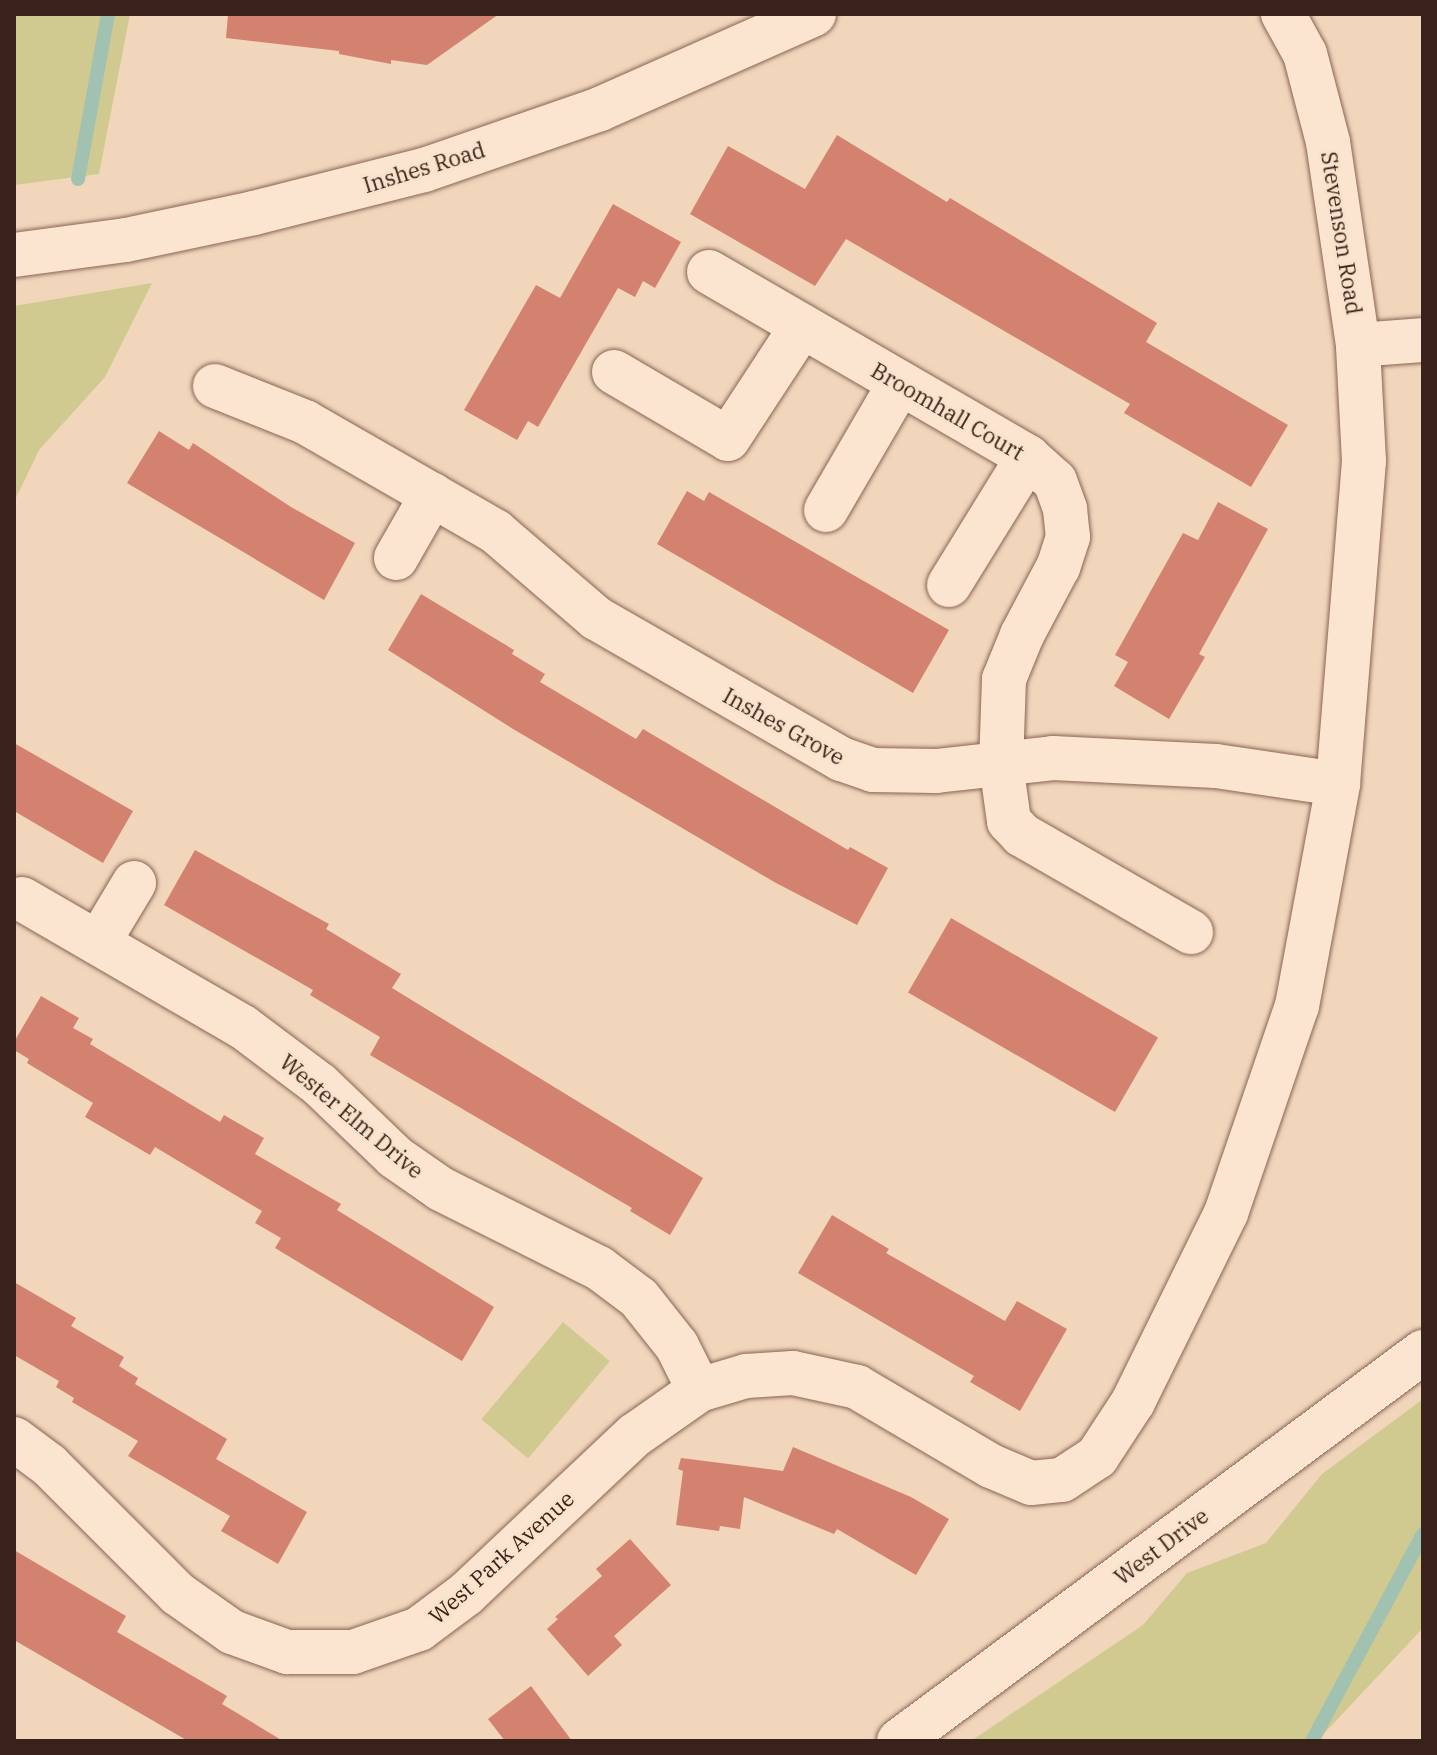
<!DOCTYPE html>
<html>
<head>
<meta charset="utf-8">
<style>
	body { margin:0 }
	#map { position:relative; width:1437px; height:1755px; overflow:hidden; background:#f1d6bc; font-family:"IBM Plex Serif",serif }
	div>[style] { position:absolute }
	.green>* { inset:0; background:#d0c990; transform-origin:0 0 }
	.stream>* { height:14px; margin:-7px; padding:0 7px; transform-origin:7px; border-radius:7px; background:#a1c2b1 }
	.building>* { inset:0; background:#d3826f; transform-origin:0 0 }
	.roads { filter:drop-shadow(0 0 2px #8a6554) drop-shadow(0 0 2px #8a6554) }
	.minor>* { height:44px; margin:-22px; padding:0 22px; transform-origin:22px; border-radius:22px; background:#fce5d0 }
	span { translate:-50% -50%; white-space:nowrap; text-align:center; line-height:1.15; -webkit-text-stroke:6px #f8e2cc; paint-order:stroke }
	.street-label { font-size:22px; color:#38221a }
	.frame { position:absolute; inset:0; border:16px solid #38221a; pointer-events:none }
</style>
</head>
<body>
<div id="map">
	<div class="green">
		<div style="clip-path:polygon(14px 14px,130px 14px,99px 174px,14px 185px)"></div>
		<div style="clip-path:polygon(152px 283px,105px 377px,39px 450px,14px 502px,14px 306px)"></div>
		<div style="left:563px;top:1322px;width:61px;height:127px;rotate:40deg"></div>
		<div style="clip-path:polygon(1423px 1399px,1423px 1628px,1317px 1741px,971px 1741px,1143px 1625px,1187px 1573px,1266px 1543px,1322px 1474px)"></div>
	</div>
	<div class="stream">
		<div style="left:78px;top:179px;width:168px;rotate:-79.7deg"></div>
		<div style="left:1312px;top:1741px;width:235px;rotate:-61.8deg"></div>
	</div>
	<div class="building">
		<div style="clip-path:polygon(228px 14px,499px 14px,427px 65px,391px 60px,391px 64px,339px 54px,339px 51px,226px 38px)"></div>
		<div style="clip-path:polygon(837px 135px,947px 202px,950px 198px,1157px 323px,1146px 342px,1288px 425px,1251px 487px,1124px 413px,1130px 404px,846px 239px,815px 286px,690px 214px,728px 146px,805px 189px)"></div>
		<div style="clip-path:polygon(613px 204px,681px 242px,655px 288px,643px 281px,635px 297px,618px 288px,538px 427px,528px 421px,517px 440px,464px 410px,536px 285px,560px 298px)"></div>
		<div style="clip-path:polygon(159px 431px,189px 450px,193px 443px,291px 507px,355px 543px,324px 600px,127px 483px)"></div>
		<div style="clip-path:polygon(687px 491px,704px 501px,709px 492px,949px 630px,913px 693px,657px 544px)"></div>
		<div style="clip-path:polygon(1218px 502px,1268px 529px,1199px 654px,1205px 657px,1169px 719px,1114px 686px,1128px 662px,1115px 655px,1183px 533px,1198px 540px)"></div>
		<div style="clip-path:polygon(421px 594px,514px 650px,512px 654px,545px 674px,540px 682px,636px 739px,643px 729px,848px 850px,850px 847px,888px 868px,857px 925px,776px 883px,513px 729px,388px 650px)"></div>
		<div style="clip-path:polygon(14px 743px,133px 811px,103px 863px,14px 811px)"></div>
		<div style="clip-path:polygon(195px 850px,329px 924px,326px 929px,401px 974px,392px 988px,703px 1178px,670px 1235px,630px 1211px,632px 1208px,370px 1055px,380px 1037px,310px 995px,313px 990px,164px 905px)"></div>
		<div style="left:951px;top:918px;width:239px;height:86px;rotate:30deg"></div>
		<div style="clip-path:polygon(41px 996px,79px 1018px,73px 1028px,93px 1039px,90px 1044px,220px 1122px,224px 1115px,264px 1138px,255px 1154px,341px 1204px,337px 1210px,494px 1307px,462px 1361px,275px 1248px,281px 1238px,255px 1223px,262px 1211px,155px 1147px,150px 1155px,85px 1117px,93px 1103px,27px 1063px,29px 1059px,14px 1050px,14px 1042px)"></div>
		<div style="clip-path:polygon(832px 1215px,889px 1249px,886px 1253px,1005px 1321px,1017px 1301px,1067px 1329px,1020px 1411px,970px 1382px,974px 1376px,798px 1273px)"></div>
		<div style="clip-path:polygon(14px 1282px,76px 1318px,71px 1326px,124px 1357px,119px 1366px,138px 1378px,135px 1384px,227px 1439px,216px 1459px,307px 1512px,278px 1564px,221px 1531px,230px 1516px,128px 1456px,138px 1441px,72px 1402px,74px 1398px,56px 1387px,59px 1381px,14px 1355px)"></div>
		<div style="clip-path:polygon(793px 1447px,911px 1497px,949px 1519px,916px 1575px,837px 1529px,834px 1534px,744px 1497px,740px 1529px,720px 1526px,719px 1531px,676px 1525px,683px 1471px,678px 1469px,681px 1458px,783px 1471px)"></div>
		<div style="clip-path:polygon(630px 1539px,671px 1585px,614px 1636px,622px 1645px,588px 1676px,547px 1629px,558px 1619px,555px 1617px,602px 1576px,596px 1569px)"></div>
		<div style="clip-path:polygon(14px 1550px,126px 1616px,117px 1632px,227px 1696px,222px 1704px,283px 1741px,188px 1741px,14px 1640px)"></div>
		<div style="clip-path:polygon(531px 1686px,572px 1741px,505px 1741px,488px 1719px)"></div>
	</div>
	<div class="roads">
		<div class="minor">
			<div style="left:14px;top:255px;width:113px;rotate:-7.6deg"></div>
			<div style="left:126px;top:240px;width:131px;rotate:-11.9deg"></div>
			<div style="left:254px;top:213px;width:175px;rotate:-14.2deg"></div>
			<div style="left:424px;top:170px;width:186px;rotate:-19.1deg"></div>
			<div style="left:600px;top:109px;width:234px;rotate:-23.9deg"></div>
			<div style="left:709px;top:272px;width:369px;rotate:30.1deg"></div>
			<div style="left:1028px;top:457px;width:36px;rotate:42deg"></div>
			<div style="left:1055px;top:481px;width:30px;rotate:70deg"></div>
			<div style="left:1065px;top:509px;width:28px;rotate:84deg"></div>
			<div style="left:1068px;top:537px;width:32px;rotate:108deg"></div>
			<div style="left:1058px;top:567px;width:77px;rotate:117.9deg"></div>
			<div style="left:1022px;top:635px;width:48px;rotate:112.2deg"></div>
			<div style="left:1004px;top:679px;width:85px;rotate:92deg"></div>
			<div style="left:1001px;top:764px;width:58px;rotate:82deg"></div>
			<div style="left:1009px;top:821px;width:19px;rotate:47deg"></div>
			<div style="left:1022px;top:835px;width:195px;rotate:29.9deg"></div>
			<div style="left:1358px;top:345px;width:65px;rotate:-4.4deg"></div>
			<div style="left:614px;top:372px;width:132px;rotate:30.4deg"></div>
			<div style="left:728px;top:439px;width:135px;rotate:-56.8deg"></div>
			<div style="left:215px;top:386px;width:97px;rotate:21.8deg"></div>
			<div style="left:305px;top:422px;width:220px;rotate:29.9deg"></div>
			<div style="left:496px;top:532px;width:132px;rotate:40.7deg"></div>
			<div style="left:596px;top:618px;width:283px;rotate:29.9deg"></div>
			<div style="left:841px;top:759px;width:34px;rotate:19deg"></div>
			<div style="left:873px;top:770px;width:63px;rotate:0.9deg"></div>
			<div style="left:936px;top:771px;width:118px;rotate:-6.3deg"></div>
			<div style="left:1053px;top:758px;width:163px;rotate:2.8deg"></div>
			<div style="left:1216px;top:766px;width:123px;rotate:8.4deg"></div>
			<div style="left:826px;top:510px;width:147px;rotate:-59.8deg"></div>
			<div style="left:396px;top:558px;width:73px;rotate:-60.3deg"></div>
			<div style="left:949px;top:585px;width:150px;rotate:-58.3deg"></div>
			<div style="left:22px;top:899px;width:255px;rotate:30.1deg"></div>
			<div style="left:243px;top:1027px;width:95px;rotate:36.9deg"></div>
			<div style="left:319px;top:1084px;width:105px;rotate:43.8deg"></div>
			<div style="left:395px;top:1157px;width:56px;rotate:34.8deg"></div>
			<div style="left:441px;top:1189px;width:177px;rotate:26.6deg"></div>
			<div style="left:599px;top:1268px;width:50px;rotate:36.9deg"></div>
			<div style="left:639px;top:1298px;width:61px;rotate:51.6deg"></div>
			<div style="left:677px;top:1346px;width:49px;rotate:63.4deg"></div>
			<div style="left:98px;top:943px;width:70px;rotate:-59deg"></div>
			<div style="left:14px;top:1439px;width:44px;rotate:36.6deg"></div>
			<div style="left:49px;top:1465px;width:182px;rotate:45deg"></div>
			<div style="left:178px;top:1594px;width:66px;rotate:35.1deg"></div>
			<div style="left:232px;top:1632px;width:59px;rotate:20deg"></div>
			<div style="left:287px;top:1652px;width:66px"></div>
			<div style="left:353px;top:1652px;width:70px;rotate:-19.2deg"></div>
			<div style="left:419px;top:1629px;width:59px;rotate:-36.7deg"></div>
			<div style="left:466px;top:1594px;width:232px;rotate:-43.3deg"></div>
			<div style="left:635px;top:1435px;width:78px;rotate:-35.1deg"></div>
			<div style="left:699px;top:1390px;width:49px;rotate:-16.6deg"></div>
			<div style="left:746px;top:1376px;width:47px;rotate:-3.7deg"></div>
			<div style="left:793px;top:1373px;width:66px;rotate:12.3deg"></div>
			<div style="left:857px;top:1387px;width:156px;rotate:30.5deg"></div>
			<div style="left:991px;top:1466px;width:43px;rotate:23deg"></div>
			<div style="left:1031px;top:1483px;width:31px;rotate:-6deg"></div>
			<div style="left:1062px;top:1480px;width:42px;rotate:-33.3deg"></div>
			<div style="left:1097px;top:1457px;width:66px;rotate:-56.8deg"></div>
			<div style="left:1133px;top:1402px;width:211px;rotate:-63.8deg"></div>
			<div style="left:1226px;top:1213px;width:219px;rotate:-71.1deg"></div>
			<div style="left:1297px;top:1006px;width:226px;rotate:-79.5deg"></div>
			<div style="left:1338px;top:784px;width:324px;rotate:-85.4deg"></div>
			<div style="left:1364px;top:461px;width:116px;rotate:-93deg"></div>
			<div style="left:1358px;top:345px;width:205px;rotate:-98.4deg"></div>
			<div style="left:1328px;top:142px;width:91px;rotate:-104.6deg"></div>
			<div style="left:1305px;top:54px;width:46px;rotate:-118.8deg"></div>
			<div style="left:899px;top:1741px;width:653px;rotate:-36.59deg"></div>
		</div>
	</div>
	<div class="street-label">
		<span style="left:424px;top:167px;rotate:-17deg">Inshes Road</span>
		<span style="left:1342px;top:233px;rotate:81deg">Stevenson Road</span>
		<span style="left:948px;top:411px;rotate:30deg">Broomhall Court</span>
		<span style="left:784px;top:726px;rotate:29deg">Inshes Grove</span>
		<span style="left:352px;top:1116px;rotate:40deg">Wester Elm Drive</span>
		<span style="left:1161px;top:1546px;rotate:-37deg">West Drive</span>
		<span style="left:501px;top:1557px;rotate:-42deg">West Park Avenue</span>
	</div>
	<div class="frame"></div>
</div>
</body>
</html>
